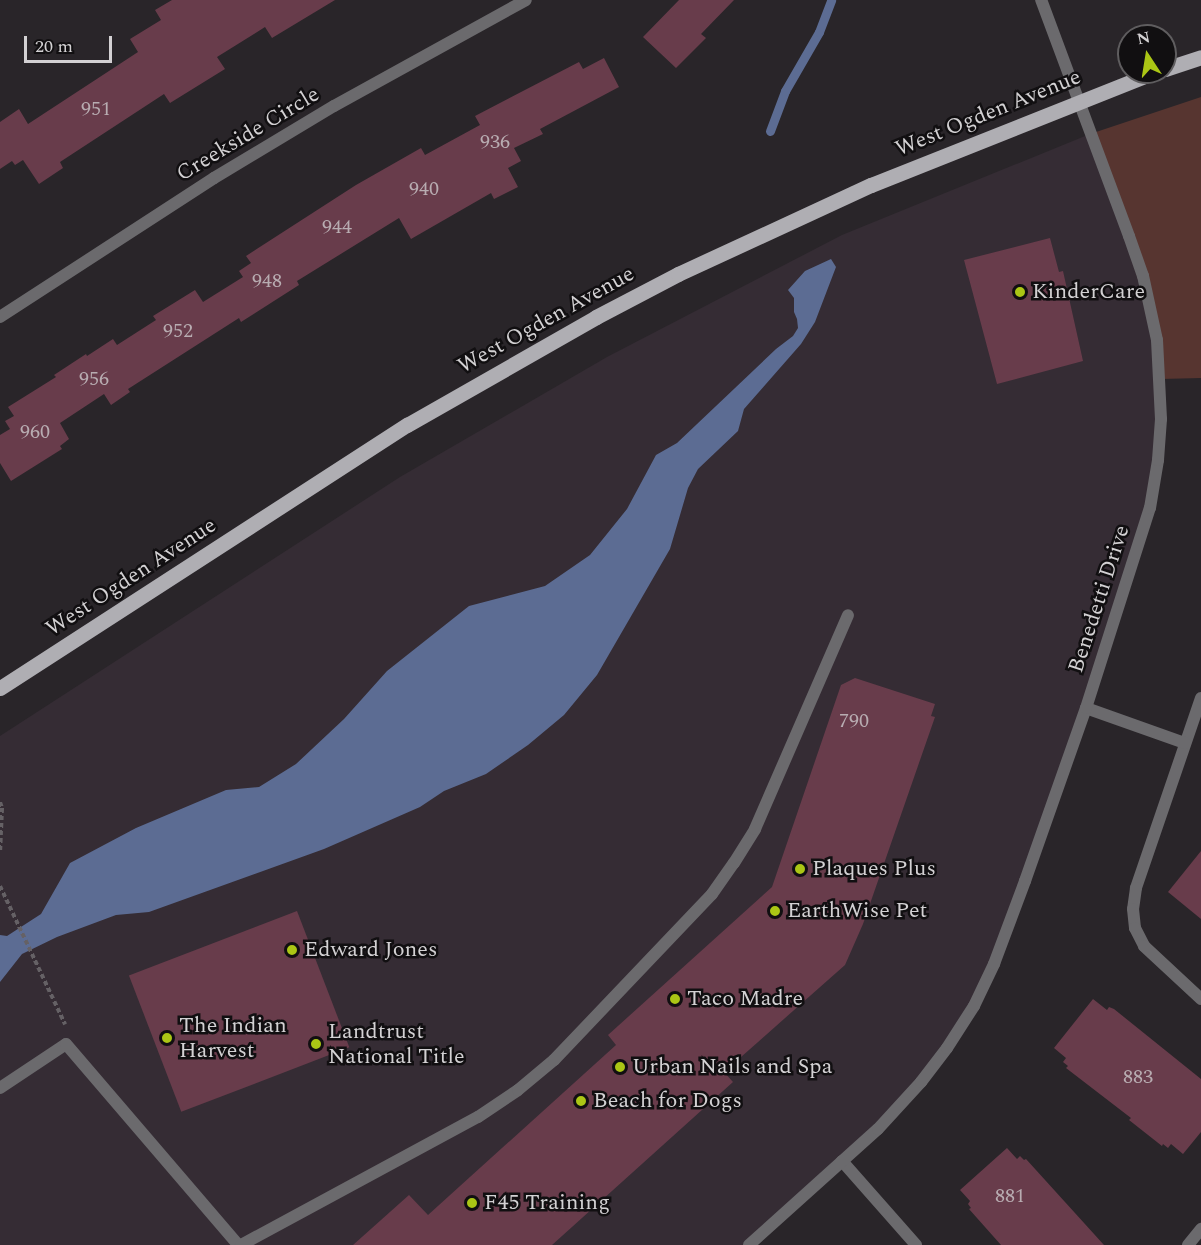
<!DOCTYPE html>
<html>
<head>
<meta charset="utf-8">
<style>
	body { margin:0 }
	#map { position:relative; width:1201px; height:1245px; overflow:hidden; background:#292529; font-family:Spectral,serif }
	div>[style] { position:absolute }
	.built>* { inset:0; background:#352c34 }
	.green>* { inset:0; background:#573530 }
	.water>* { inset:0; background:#5c6c93 }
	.stream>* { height:9px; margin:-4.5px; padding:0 4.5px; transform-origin:4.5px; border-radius:4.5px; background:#5c6c93 }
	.building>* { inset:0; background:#683c4b; transform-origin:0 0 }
	.path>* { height:4px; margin-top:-2px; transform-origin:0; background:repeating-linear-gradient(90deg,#656165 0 4.5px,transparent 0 7.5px) }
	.lane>* { height:12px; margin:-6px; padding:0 6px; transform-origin:6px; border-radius:6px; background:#6b6a6d }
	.street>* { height:12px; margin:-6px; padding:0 6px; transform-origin:6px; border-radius:6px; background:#6b6a6d }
	.primary>* { height:15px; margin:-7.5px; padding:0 7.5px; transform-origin:7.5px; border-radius:7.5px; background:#afaeb3 }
	.dots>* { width:16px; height:16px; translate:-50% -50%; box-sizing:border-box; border:3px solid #110f11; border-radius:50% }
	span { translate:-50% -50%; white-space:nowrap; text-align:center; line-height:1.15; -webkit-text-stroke:5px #110f11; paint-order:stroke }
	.number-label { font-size:20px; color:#b8acb1 }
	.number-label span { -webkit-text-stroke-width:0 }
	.street-label { font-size:22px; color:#d3d1d3 }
	.poi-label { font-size:22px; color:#d3d1d3 }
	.left { translate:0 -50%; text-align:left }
	.north { position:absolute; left:1117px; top:24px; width:60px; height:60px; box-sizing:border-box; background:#110f11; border:2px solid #5f5d5f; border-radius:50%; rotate:348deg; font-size:16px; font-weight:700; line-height:24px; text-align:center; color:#d3d1d3 }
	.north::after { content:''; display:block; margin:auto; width:21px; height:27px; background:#abc615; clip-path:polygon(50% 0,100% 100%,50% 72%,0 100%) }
	.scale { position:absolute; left:24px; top:36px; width:88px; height:27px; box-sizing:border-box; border:3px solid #d3d1d3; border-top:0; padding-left:8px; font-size:18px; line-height:21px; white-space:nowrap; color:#d3d1d3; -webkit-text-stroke:4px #110f11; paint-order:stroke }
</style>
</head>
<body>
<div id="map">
	<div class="built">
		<div style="clip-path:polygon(1090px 134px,1153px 324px,1159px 450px,1144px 532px,989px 973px,912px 1091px,748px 1245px,0 1245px,0 736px,400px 477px,607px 357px,842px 235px)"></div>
	</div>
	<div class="green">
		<div style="clip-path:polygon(1201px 97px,1201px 378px,1161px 379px,1153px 324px,1090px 134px)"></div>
	</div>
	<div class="water">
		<div style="clip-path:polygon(831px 259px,836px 267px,815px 322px,801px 344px,744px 409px,738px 431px,698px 469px,688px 488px,670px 549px,597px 675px,564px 715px,528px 745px,486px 774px,444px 791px,420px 807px,324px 849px,149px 912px,116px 915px,57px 937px,22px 954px,0 982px,0 935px,7px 936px,41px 914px,70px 863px,136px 828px,226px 790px,259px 787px,296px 764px,344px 719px,387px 671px,469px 606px,545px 586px,590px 555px,627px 509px,656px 455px,677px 443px,776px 349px,793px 336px,798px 328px,797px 319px,794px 312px,794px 298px,788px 290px,805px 271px)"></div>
	</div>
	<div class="stream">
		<div style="left:770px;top:131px;width:43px;rotate:-69.4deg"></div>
		<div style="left:785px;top:91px;width:68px;rotate:-60deg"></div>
		<div style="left:819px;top:32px;width:34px;rotate:-69deg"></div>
	</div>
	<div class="building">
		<div style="clip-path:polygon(172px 0,335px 0,272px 38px,265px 27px,217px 57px,225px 69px,170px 103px,164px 94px,60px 162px,63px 168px,39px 184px,23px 160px,15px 165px,12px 161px,0 169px,0 122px,19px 109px,28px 124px,138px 52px,130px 39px,161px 20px,155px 10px)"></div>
		<div style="clip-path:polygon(679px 0,734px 0,701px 34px,706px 38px,676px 68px,643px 37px)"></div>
		<div style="clip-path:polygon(604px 58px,619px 87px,540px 129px,543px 134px,514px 148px,521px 161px,508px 168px,518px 187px,494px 199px,491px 193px,411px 239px,399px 218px,297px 281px,299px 285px,241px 322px,239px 318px,128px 389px,130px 392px,111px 405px,104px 394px,60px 423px,69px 439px,60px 446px,62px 449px,11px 481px,0 463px,0 435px,10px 429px,5px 421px,14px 416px,8px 407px,56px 377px,54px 375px,86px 354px,87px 356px,113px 339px,117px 345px,156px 320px,153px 316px,195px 290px,203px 302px,243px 277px,239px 271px,251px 263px,246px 256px,356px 185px,421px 148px,425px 155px,480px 125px,475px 116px,579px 62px,583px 69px)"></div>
		<div style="clip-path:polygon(1050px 238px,1059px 272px,1063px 271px,1083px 361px,997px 384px,964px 260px)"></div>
		<div style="clip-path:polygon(855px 678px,935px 704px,931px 716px,935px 717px,863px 924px,845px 965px,724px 1072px,733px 1082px,552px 1245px,353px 1245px,409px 1195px,428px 1215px,616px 1045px,608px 1035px,772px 887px,841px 685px)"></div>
		<div style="clip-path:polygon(1201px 851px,1201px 919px,1168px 892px)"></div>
		<div style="left:297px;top:911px;width:146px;height:180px;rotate:69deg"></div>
		<div style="clip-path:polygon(1093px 999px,1107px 1010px,1109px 1007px,1114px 1009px,1201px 1079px,1201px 1132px,1183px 1154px,1171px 1144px,1168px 1148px,1163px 1144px,1162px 1146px,1129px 1120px,1131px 1118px,1066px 1068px,1068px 1066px,1063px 1062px,1066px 1058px,1054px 1048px)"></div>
		<div style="clip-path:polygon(1007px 1148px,1017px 1159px,1020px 1156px,1024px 1160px,1026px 1159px,1104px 1245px,1001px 1245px,969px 1209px,971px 1208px,968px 1204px,970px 1201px,960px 1190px)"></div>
	</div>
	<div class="path">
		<div style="left:0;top:802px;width:6px;rotate:72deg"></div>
		<div style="left:2px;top:808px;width:45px;rotate:92.5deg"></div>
		<div style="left:0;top:886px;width:153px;rotate:64.8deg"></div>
	</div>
	<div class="lane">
		<div style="left:0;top:1088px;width:79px;rotate:-33.7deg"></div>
		<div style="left:66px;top:1044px;width:265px;rotate:49.4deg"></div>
		<div style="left:241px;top:1245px;width:269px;rotate:-28.4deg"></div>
		<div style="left:478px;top:1117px;width:48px;rotate:-34deg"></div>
		<div style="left:518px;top:1090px;width:47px;rotate:-39.8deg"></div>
		<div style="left:554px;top:1060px;width:229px;rotate:-46.4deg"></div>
		<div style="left:712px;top:894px;width:38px;rotate:-55deg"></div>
		<div style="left:734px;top:863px;width:40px;rotate:-58deg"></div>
		<div style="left:755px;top:829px;width:233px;rotate:-66.5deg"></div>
	</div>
	<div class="street">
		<div style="left:0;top:317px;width:255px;rotate:-33deg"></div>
		<div style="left:214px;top:178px;width:140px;rotate:-31deg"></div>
		<div style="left:334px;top:106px;width:219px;rotate:-28.9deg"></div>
		<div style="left:1201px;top:698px;width:201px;rotate:108.9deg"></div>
		<div style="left:1136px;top:888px;width:21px;rotate:98deg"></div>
		<div style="left:1133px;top:909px;width:19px;rotate:84deg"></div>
		<div style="left:1135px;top:928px;width:20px;rotate:63deg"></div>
		<div style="left:1144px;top:946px;width:78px;rotate:42.9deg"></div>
		<div style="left:1086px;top:708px;width:105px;rotate:19.5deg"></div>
		<div style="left:842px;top:1161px;width:112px;rotate:48.6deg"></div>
		<div style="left:749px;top:1245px;width:173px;rotate:-42deg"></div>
		<div style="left:878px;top:1129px;width:64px;rotate:-47.5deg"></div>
		<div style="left:921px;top:1082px;width:43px;rotate:-52.6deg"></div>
		<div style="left:947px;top:1048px;width:50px;rotate:-57.3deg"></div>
		<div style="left:974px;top:1006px;width:47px;rotate:-64.5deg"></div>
		<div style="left:994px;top:964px;width:89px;rotate:-69.5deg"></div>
		<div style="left:1025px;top:881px;width:183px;rotate:-70.6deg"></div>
		<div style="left:1086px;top:708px;width:210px;rotate:-72.3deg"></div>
		<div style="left:1150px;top:508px;width:49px;rotate:-80.5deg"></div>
		<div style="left:1158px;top:460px;width:41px;rotate:-85.8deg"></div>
		<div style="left:1161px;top:419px;width:79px;rotate:-92.9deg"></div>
		<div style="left:1157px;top:340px;width:66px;rotate:-102.3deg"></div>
		<div style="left:1143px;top:276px;width:42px;rotate:-109.3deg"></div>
		<div style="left:1129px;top:236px;width:252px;rotate:-110.4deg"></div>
		<div style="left:1188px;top:1245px;width:21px;rotate:-51deg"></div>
	</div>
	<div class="primary">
		<div style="left:1165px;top:69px;width:38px;rotate:-18deg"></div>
		<div style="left:0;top:688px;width:485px;rotate:-32.9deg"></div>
		<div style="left:407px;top:425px;width:218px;rotate:-29.7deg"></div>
		<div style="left:596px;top:317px;width:93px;rotate:-27.7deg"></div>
		<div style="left:678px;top:274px;width:213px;rotate:-24.8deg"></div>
		<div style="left:871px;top:185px;width:306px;rotate:-21.7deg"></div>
	</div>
	<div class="dots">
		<div style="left:1020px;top:292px;background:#abc615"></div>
		<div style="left:800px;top:869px;background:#abc615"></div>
		<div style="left:775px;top:911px;background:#abc615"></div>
		<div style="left:292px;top:950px;background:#abc615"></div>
		<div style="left:675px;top:999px;background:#abc615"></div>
		<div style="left:167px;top:1038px;background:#abc615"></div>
		<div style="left:316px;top:1044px;background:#abc615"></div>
		<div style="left:620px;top:1067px;background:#abc615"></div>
		<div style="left:581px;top:1101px;background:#abc615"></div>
		<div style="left:472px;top:1203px;background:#abc615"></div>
	</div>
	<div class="number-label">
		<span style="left:96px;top:109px">951</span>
		<span style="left:495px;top:142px">936</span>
		<span style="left:424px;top:189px">940</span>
		<span style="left:337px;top:227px">944</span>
		<span style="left:267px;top:281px">948</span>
		<span style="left:178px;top:331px">952</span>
		<span style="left:94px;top:379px">956</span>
		<span style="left:35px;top:432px">960</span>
		<span style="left:854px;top:721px">790</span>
		<span style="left:1138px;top:1077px">883</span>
		<span style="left:1010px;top:1196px">881</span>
	</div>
	<div class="street-label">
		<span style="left:988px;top:113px;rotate:-22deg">West Ogden Avenue</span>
		<span style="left:248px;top:134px;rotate:-31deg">Creekside Circle</span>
		<span style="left:546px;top:320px;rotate:-29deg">West Ogden Avenue</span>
		<span style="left:131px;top:577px;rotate:-33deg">West Ogden Avenue</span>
		<span style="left:1099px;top:599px;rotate:-72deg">Benedetti Drive</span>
	</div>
	<div class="poi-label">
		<span class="left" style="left:1032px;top:292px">KinderCare</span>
		<span class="left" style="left:812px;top:869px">Plaques Plus</span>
		<span class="left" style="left:787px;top:911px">EarthWise Pet</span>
		<span class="left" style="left:304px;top:950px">Edward Jones</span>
		<span class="left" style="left:687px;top:999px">Taco Madre</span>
		<span class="left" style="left:179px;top:1038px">The Indian<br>Harvest</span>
		<span class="left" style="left:328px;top:1044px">Landtrust<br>National Title</span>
		<span class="left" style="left:632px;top:1067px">Urban Nails and Spa</span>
		<span class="left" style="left:593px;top:1101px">Beach for Dogs</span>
		<span class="left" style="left:484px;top:1203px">F45 Training</span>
	</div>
	<div class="north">N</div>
	<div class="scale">20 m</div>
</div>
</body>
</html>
